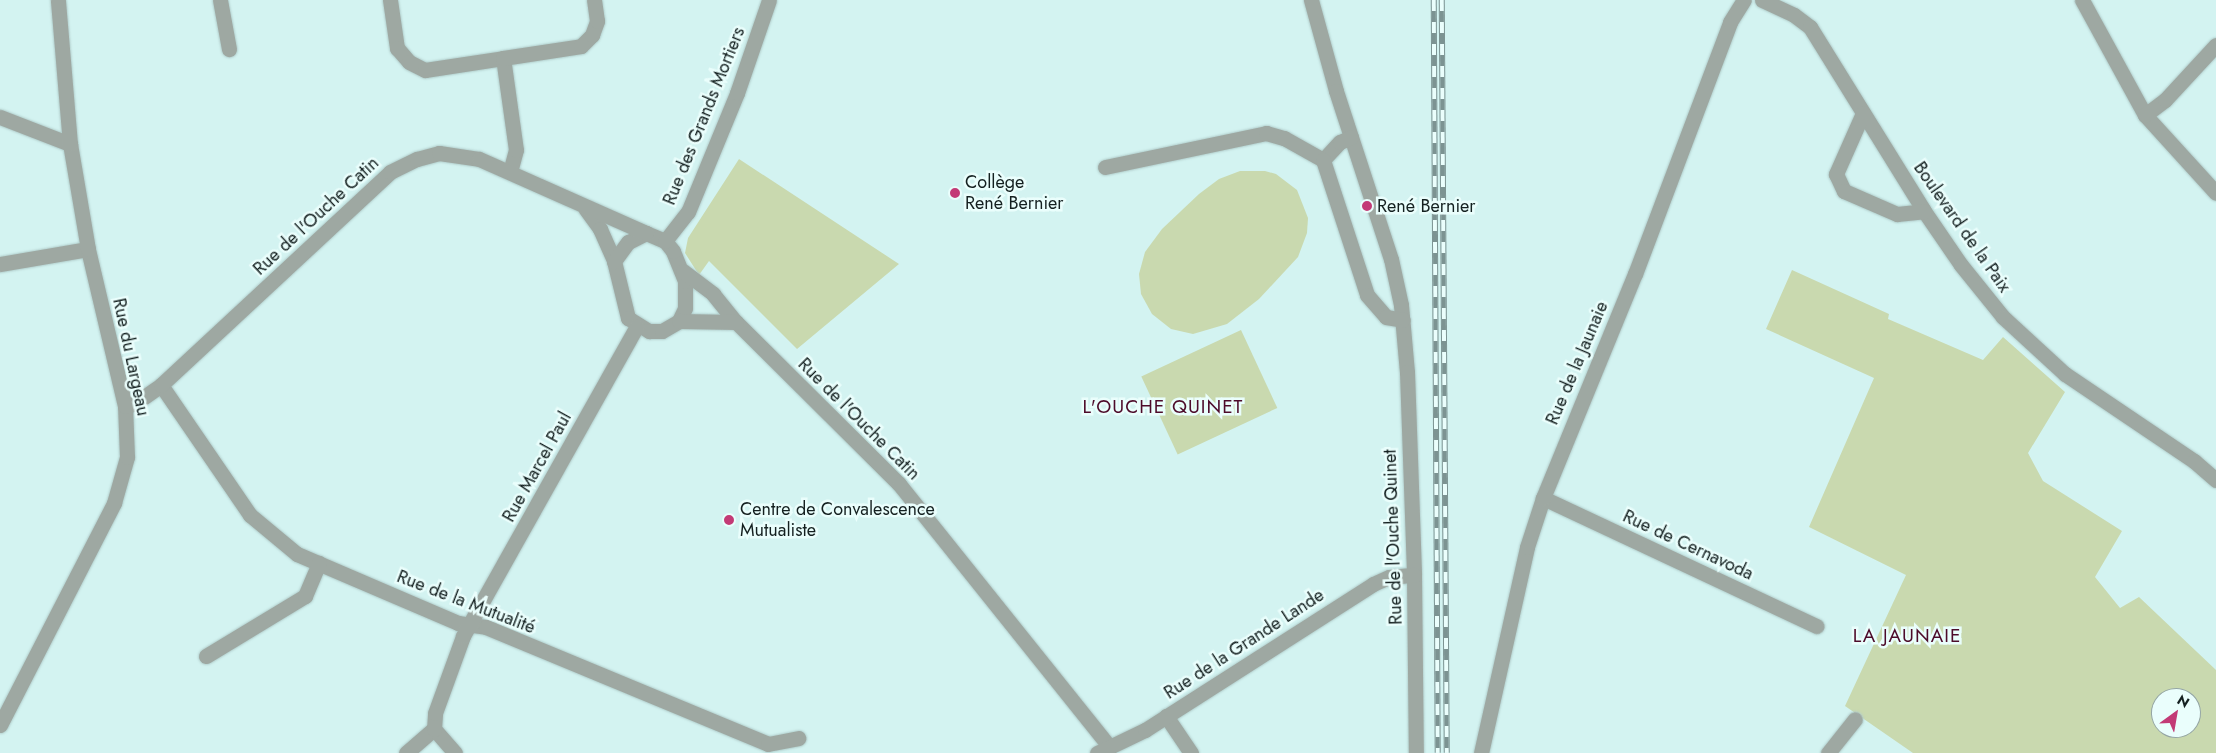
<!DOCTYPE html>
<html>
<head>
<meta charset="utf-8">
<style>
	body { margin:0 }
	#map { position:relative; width:2216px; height:753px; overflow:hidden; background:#d3f3f1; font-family:Jost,sans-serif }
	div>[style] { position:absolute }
	.green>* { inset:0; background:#c9d9af; transform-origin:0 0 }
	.roads { filter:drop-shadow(0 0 1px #b1cdcb) drop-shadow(0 0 1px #b1cdcb) }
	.minor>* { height:15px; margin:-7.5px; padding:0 7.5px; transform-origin:7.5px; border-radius:7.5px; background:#9ea8a2 }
	.tertiary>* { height:15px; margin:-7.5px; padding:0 7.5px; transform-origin:7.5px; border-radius:7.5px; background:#9ea8a2 }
	.rail>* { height:5.5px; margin-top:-2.75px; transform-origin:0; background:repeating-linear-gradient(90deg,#eafefc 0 11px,#7c9392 0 22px); box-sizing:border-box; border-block:1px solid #7c9392 }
	.dots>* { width:14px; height:14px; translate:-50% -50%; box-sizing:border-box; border:2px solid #eafefc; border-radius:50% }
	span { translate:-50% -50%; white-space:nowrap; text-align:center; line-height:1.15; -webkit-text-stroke:5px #eafefc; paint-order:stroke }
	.street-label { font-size:18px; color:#142020 }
	.poi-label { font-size:18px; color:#142020 }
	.left { translate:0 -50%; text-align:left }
	.neighbourhood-label { font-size:19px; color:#4d0b2a; letter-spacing:1px }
	.north { position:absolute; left:2151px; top:688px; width:50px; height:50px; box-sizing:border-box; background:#eafefc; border:1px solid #94a5a4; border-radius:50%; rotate:32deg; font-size:14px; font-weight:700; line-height:20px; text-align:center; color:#142020 }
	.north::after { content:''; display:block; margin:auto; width:18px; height:22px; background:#c33a76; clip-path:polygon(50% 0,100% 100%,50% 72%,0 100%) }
</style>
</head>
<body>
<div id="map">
	<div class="green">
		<div style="clip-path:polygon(739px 159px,899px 264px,797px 349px,709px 261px,699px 275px,685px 253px,688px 238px)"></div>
		<div style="clip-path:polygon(1240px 171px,1265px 171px,1276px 174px,1297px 190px,1308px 218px,1307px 233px,1298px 257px,1259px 299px,1227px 324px,1193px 334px,1171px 329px,1152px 314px,1141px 294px,1139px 274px,1145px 252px,1162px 229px,1199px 194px,1219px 179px)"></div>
		<div style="clip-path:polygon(evenodd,1792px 270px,1889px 314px,1888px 319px,1983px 360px,2003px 337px,2065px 392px,2028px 453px,2043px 481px,2122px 531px,2095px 577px,2120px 608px,2139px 597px,2216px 670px,2216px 753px,1913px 753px,1845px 706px,1906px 575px,1809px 527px,1874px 378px,1766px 329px,1792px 270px,2161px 698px,2191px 698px,2191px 728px,2161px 728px,2161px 698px)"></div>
		<div style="left:1241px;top:330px;width:86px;height:110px;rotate:65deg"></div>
	</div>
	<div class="roads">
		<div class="minor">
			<div style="left:220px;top:0;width:50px;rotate:79.6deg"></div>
			<div style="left:390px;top:0;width:49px;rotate:81.7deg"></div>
			<div style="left:397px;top:48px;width:18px;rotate:49deg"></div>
			<div style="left:409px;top:62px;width:18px;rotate:27deg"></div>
			<div style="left:425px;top:70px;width:79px;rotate:-8.7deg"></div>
			<div style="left:1311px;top:0;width:94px;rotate:74.6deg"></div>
			<div style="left:1336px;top:91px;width:177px;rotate:71.9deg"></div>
			<div style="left:1391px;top:259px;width:47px;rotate:77.7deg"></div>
			<div style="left:1401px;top:305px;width:67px;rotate:84.9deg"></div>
			<div style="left:1407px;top:372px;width:203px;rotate:88deg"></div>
			<div style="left:1414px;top:575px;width:178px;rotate:89.4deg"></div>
			<div style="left:1762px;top:0;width:35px;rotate:25deg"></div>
			<div style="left:1794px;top:15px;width:20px;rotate:37deg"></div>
			<div style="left:1810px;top:27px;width:216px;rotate:58.2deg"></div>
			<div style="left:1924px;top:211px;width:65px;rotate:55.6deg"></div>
			<div style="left:1961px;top:265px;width:67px;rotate:51.1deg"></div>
			<div style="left:2003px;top:317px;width:84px;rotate:42.6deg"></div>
			<div style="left:2065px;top:374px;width:156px;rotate:34deg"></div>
			<div style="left:2194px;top:461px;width:29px;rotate:41deg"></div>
			<div style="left:2082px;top:0;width:131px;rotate:61.3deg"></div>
			<div style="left:2145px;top:115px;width:105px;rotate:47.7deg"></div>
			<div style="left:1863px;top:113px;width:67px;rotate:113.9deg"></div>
			<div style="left:1836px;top:174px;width:19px;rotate:65deg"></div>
			<div style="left:1844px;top:191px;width:58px;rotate:23.5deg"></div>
			<div style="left:1897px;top:214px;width:27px;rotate:-6deg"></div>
			<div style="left:2145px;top:115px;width:25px;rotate:-37deg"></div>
			<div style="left:2165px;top:100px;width:75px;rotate:-47.2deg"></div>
			<div style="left:0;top:117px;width:75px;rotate:21.1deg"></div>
			<div style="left:1323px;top:160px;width:25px;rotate:-47deg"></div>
			<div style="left:1340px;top:142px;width:12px;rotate:-24deg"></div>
			<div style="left:1105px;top:167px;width:165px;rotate:-11.9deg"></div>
			<div style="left:1266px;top:133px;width:19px;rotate:16deg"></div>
			<div style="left:1284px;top:138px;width:45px;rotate:29.4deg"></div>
			<div style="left:1323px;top:160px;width:142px;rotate:71.9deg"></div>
			<div style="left:1367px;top:295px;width:29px;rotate:49deg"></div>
			<div style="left:1386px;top:317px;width:17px;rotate:10deg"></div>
			<div style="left:510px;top:172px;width:23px;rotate:-75deg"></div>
			<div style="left:516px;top:150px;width:93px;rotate:-98deg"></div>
			<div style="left:503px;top:58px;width:79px;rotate:-8.7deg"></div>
			<div style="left:581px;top:46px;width:16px;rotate:-45deg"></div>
			<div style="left:592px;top:35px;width:15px;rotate:-70deg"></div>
			<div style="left:597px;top:21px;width:21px;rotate:-98deg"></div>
			<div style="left:585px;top:208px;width:26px;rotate:54deg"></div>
			<div style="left:600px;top:229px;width:35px;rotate:66deg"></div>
			<div style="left:614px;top:261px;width:59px;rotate:76.2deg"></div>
			<div style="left:628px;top:318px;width:25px;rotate:32deg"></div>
			<div style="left:649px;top:331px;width:13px"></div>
			<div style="left:662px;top:331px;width:20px;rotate:-30deg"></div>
			<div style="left:679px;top:321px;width:14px;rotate:-65deg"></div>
			<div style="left:685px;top:308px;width:27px;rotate:-90deg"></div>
			<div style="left:685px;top:281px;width:32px;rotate:-112deg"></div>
			<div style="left:673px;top:251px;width:13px;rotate:-129deg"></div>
			<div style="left:665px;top:241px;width:21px;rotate:-157deg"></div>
			<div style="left:646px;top:233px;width:20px;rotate:153deg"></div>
			<div style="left:628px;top:242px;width:24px;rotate:126deg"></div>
			<div style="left:665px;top:241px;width:37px;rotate:-52deg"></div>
			<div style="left:688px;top:212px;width:129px;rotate:-67.6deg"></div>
			<div style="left:737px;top:93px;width:98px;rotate:-71deg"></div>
			<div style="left:0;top:264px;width:89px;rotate:-9.7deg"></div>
			<div style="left:683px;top:271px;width:38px;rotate:37deg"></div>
			<div style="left:713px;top:294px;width:36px;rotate:51deg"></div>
			<div style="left:736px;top:322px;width:230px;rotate:44.8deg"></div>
			<div style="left:899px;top:484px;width:336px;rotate:51.3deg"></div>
			<div style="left:679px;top:321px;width:57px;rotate:1deg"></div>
			<div style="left:161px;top:385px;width:158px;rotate:55.6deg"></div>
			<div style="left:250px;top:515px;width:61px;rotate:39.7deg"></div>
			<div style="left:297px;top:554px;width:175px;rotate:23.2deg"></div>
			<div style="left:458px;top:623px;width:28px;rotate:8deg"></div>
			<div style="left:486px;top:627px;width:305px;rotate:22.5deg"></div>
			<div style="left:768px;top:744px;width:31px;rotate:-11deg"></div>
			<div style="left:125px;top:406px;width:9px;rotate:-13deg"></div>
			<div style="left:134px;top:404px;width:33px;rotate:-35deg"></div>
			<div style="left:161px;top:385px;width:313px;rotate:-42.9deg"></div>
			<div style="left:390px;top:172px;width:30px;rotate:-26deg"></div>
			<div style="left:417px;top:159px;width:23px;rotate:-15deg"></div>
			<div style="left:439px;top:153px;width:40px;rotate:8.5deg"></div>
			<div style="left:479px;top:159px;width:183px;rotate:23.9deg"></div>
			<div style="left:1543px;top:498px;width:302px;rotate:25.1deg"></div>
			<div style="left:206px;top:656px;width:116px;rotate:-31.2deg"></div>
			<div style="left:305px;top:596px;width:36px;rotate:-67deg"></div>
			<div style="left:1166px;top:716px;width:45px;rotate:56deg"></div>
			<div style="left:406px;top:753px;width:37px;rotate:-41deg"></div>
			<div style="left:455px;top:753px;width:32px;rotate:-131deg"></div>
			<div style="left:434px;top:729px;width:16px;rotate:-86deg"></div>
			<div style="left:435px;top:713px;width:82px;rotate:-70deg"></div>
			<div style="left:463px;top:636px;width:355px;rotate:-60.7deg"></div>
			<div style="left:1097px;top:753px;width:53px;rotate:-25.6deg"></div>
			<div style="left:1145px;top:730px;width:271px;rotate:-32.6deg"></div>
			<div style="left:1373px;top:584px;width:17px;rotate:-24deg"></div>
			<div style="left:1389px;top:577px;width:25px;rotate:-5deg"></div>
			<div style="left:1828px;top:753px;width:43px;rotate:-51.5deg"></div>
		</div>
		<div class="tertiary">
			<div style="left:0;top:725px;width:250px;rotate:-62.8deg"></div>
			<div style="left:114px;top:503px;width:48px;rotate:-74.2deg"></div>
			<div style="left:127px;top:457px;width:51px;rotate:-92.2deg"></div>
			<div style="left:125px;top:406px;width:161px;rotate:-103.3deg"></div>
			<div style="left:88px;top:249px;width:107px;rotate:-99.7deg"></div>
			<div style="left:70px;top:144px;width:144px;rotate:-94.8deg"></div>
			<div style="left:1481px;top:753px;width:211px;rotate:-77.4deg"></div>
			<div style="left:1527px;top:547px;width:52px;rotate:-71.9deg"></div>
			<div style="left:1543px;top:498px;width:242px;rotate:-67.7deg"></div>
			<div style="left:1635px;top:274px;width:269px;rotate:-69.3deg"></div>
			<div style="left:1730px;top:22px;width:26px;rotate:-58deg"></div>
		</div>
	</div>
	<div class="rail">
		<div style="left:1434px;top:0;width:753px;rotate:89.7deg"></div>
		<div style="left:1442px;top:0;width:753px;rotate:89.62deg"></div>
	</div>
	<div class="dots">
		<div style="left:955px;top:193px;background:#c33a76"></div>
		<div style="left:1367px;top:206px;background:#c33a76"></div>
		<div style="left:729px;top:520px;background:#c33a76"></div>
	</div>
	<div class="street-label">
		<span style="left:704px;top:116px;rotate:-68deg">Rue des Grands Mortiers</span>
		<span style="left:316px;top:216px;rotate:-43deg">Rue de l'Ouche Catin</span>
		<span style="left:1962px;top:227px;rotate:55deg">Boulevard de la Paix</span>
		<span style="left:131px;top:357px;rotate:78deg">Rue du Largeau</span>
		<span style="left:1577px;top:363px;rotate:-67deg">Rue de la Jaunaie</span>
		<span style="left:859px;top:419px;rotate:45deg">Rue de l'Ouche Catin</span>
		<span style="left:537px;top:467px;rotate:-61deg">Rue Marcel Paul</span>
		<span style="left:1393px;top:537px;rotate:-92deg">Rue de l'Ouche Quinet</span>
		<span style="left:1688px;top:545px;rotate:25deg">Rue de Cernavoda</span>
		<span style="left:466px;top:602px;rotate:21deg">Rue de la Mutualité</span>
		<span style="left:1244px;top:644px;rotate:-33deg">Rue de la Grande Lande</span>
	</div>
	<div class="poi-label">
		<span class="left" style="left:965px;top:193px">Collège<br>René Bernier</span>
		<span class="left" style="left:1377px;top:206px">René Bernier</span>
		<span class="left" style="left:740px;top:520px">Centre de Convalescence<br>Mutualiste</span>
	</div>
	<div class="neighbourhood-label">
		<span style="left:1163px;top:407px">L'OUCHE QUINET</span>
		<span style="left:1907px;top:636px">LA JAUNAIE</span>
	</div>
	<div class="north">N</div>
</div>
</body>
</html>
